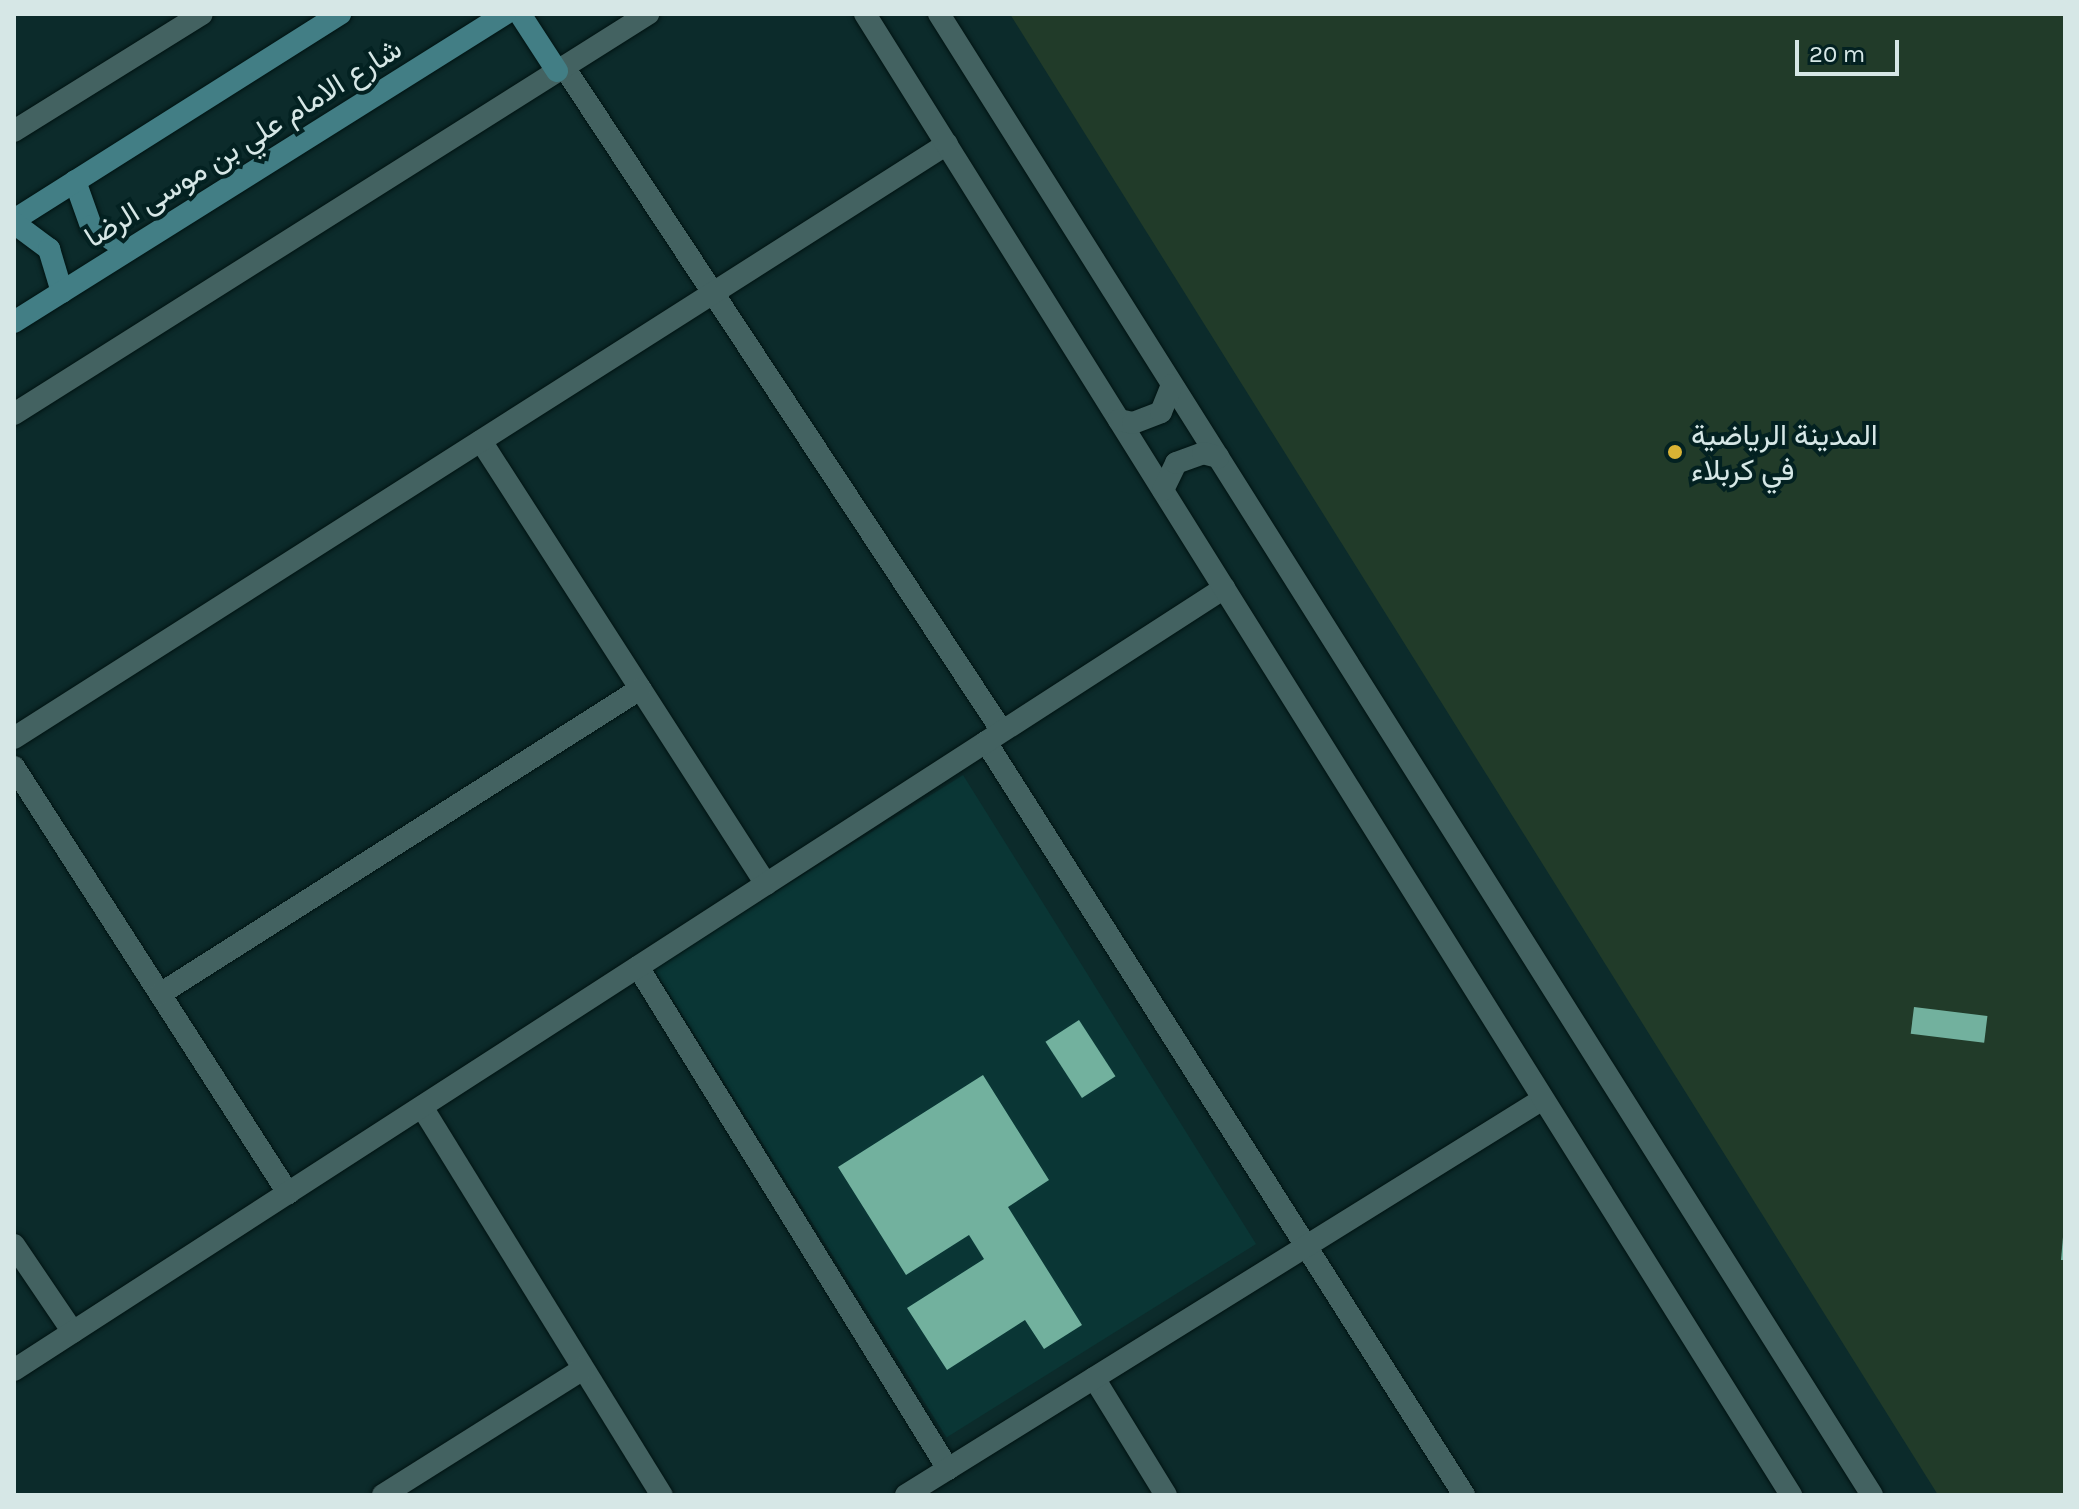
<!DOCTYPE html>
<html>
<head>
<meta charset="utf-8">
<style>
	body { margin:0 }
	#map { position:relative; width:2079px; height:1509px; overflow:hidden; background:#0c2b2b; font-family:Karla,Vazirmatn,sans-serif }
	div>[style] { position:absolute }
	.built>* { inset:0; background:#0a3635; transform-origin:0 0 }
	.green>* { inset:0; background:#213b29 }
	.building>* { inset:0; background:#72b19e; transform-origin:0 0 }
	.roads { filter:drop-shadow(0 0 2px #001312) drop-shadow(0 0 2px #001312) }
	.minor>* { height:22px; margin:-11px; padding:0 11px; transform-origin:11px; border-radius:11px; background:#436261 }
	.tertiary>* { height:22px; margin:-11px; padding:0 11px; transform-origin:11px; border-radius:11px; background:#436261 }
	.secondary>* { height:22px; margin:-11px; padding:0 11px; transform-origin:11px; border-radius:11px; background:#427e85 }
	.dots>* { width:22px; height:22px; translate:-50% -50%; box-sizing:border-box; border:4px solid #032121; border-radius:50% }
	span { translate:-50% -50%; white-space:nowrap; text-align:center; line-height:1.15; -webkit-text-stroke:8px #032121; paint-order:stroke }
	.street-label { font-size:30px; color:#d6e7e6 }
	.poi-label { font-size:30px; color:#d6e7e6 }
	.left { translate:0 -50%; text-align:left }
	.frame { position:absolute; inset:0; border:16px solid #d6e7e6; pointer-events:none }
	.scale { position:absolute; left:1795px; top:40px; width:104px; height:36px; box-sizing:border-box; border:4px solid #d6e7e6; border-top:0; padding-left:10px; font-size:24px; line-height:28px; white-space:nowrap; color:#d6e7e6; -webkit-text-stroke:6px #032121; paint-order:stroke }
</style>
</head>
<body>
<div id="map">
	<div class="built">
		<div style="left:963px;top:775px;width:553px;height:365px;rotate:58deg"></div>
	</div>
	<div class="green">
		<div style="clip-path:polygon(1010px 14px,2065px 14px,2065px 1495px,1938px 1495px)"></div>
	</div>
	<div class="building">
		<div style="left:1914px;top:1007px;width:74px;height:27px;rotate:7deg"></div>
		<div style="left:1079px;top:1020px;width:67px;height:40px;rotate:57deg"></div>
		<div style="clip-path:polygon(983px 1075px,1049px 1180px,1008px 1207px,1082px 1325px,1044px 1349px,1025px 1320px,947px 1370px,907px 1308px,984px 1259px,969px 1235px,906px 1275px,838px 1167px)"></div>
		<div style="clip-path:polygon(2063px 1237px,2065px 1237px,2065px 1260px,2061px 1260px)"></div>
	</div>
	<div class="roads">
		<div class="minor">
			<div style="left:564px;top:67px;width:795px;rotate:56.59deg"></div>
			<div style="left:14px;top:131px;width:221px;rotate:-31.9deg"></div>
			<div style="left:14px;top:414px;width:750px;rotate:-32.25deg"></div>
			<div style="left:481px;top:441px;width:527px;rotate:57.25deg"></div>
			<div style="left:14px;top:738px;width:1106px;rotate:-32.48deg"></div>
			<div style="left:986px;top:742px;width:892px;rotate:57.59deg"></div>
			<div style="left:14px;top:767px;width:507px;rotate:57.25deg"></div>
			<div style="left:638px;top:967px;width:590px;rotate:58.3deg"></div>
			<div style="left:160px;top:994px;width:569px;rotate:-32.43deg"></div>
			<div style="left:422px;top:1107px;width:456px;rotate:58.3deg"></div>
			<div style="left:14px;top:1245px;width:105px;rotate:55.9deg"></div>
			<div style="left:14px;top:1370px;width:1441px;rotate:-32.87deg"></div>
			<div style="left:1094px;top:1378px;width:137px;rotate:58.4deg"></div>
			<div style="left:383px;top:1495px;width:236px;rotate:-32.2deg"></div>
			<div style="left:906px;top:1495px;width:750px;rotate:-31.87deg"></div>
		</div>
		<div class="tertiary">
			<div style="left:865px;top:14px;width:1747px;rotate:57.98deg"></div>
			<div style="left:939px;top:14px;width:1750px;rotate:57.79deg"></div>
			<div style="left:1119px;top:420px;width:14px;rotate:12deg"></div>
			<div style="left:1133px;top:423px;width:30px;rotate:-21deg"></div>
			<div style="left:1161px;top:412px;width:29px;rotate:-68deg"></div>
			<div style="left:1163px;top:490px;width:30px;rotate:-64deg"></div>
			<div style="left:1176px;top:463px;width:29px;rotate:-20deg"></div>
			<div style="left:1203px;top:453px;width:16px;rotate:15deg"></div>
		</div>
		<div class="secondary">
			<div style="left:520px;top:14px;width:68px;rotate:57deg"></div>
			<div style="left:75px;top:181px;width:48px;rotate:70.4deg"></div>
			<div style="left:91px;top:226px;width:44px;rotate:33deg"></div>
			<div style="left:14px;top:220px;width:386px;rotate:-32.3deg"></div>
			<div style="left:14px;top:223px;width:44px;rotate:36.6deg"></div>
			<div style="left:49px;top:249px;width:45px;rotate:73.2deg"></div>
			<div style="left:14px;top:322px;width:580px;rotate:-32.1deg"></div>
		</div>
	</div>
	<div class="dots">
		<div style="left:1675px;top:452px;background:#d9b334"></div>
	</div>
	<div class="street-label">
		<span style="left:243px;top:143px;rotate:-32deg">شارع الامام علي بن موسى الرضا</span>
	</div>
	<div class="poi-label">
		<span class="left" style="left:1691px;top:452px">المدينة الرياضية<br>في كربلاء</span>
	</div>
	<div class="frame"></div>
	<div class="scale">20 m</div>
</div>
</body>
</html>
